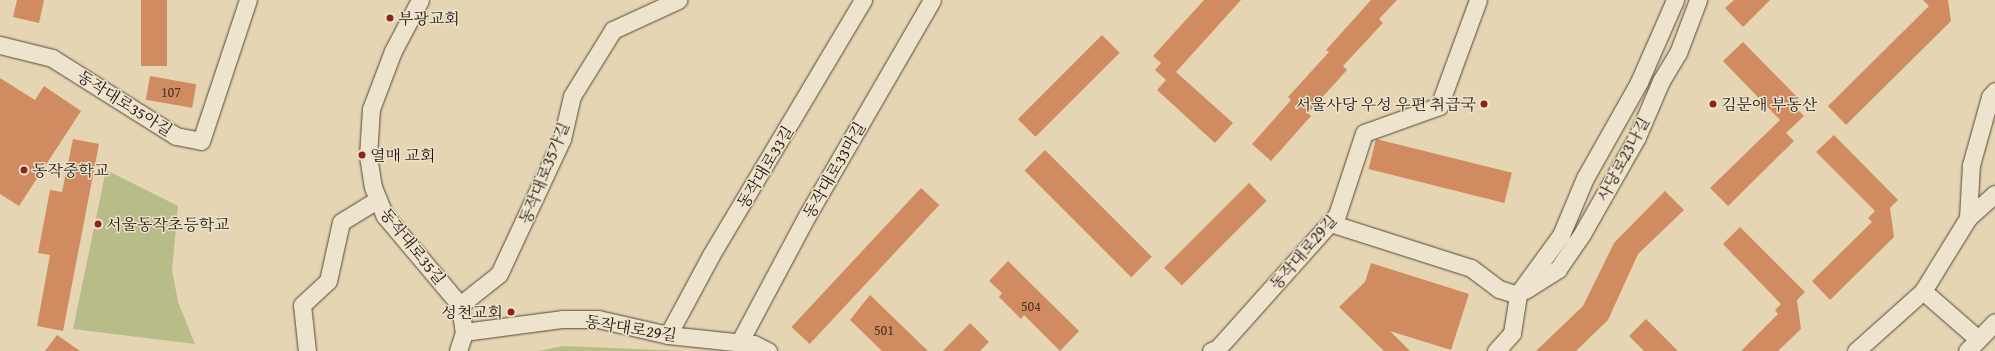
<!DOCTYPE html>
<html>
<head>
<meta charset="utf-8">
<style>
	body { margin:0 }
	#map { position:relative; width:1995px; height:351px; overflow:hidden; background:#e5d5b2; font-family:"Gentium Book Plus","Noto Serif KR",serif }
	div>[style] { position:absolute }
	.green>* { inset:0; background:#b8bc89 }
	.building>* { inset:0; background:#d08c60; transform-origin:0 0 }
	.roads { filter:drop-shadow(0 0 1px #544638) drop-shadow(0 0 1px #544638) }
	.street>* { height:17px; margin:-8.5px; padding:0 8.5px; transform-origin:8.5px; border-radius:8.5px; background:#eee4cd }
	.dots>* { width:11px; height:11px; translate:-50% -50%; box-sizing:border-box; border:2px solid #eee4cd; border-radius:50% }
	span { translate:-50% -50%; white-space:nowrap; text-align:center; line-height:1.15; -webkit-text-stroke:3px #eee4cd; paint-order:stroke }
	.number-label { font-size:14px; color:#4f3424 }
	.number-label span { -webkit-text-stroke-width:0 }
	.poi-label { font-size:16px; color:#241610 }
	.left { translate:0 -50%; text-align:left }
	.right { translate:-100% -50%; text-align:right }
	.street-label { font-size:16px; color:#241610 }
</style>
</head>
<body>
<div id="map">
	<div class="green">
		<div style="clip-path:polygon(106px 170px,178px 206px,172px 270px,178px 302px,195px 344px,73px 329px)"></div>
		<div style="clip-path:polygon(563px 346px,686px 351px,728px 351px,538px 351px)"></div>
	</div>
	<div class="building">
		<div style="clip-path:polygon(17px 0,44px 0,39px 23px,13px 17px)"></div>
		<div style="left:141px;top:0;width:26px;height:66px"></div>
		<div style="clip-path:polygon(1204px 0,1241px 0,1176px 72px,1233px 123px,1215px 143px,1157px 90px,1166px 80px,1155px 70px,1161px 63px,1153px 56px)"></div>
		<div style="clip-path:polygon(1371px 0,1397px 0,1379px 19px,1383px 23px,1343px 66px,1347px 70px,1308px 113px,1311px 116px,1271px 161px,1252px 144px,1291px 100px,1288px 97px,1329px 52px,1326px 50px)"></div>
		<div style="clip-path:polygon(1734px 0,1770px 0,1743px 27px,1725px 8px)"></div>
		<div style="clip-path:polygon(1923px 0,1948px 0,1951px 21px,1846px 125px,1828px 106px,1929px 6px)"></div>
		<div style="left:1102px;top:35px;width:25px;height:119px;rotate:45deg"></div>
		<div style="clip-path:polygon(1743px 42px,1801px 101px,1795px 107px,1804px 116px,1786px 133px,1794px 141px,1728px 206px,1710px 188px,1780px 120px,1723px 61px)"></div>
		<div style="left:150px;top:76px;width:47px;height:24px;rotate:10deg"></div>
		<div style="clip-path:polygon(0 78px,35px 100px,44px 86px,81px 111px,19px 206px,0 194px)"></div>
		<div style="clip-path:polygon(1834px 135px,1898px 200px,1890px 208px,1894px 237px,1830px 300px,1812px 281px,1872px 222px,1868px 218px,1875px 211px,1816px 152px)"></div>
		<div style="clip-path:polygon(73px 139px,99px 144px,63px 331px,37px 326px,50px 255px,38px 253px,50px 190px,62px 192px)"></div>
		<div style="left:1376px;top:139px;width:140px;height:31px;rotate:14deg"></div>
		<div style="left:1045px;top:150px;width:151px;height:29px;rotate:45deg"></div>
		<div style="left:1249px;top:183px;width:25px;height:120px;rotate:45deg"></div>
		<div style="left:921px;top:188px;width:25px;height:190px;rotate:43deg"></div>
		<div style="clip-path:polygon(1665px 191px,1684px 210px,1638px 254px,1608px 320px,1576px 351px,1536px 351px,1583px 306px,1614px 243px)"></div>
		<div style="clip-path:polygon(1740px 227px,1805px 292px,1797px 300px,1801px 329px,1778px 351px,1741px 351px,1778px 314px,1775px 310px,1781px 304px,1723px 244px)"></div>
		<div style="clip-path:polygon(1008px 261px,1079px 331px,1060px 351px,1024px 315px,1021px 319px,999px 297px,1002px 293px,989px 281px)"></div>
		<div style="clip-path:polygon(1371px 263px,1469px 294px,1451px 350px,1390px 331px,1410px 351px,1384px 351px,1339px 307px,1365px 282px)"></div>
		<div style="clip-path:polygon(870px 295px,928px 351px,882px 351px,850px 320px)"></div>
		<div style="clip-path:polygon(1646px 319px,1678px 351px,1644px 351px,1629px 336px)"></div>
		<div style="clip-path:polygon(970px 323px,989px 342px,980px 351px,943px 351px)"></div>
		<div style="clip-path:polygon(57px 335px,80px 351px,45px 351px)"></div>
	</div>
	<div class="roads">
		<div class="street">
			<div style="left:420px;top:0;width:58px;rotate:117.9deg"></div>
			<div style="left:393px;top:51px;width:62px;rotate:110.8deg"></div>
			<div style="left:371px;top:109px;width:47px;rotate:93.7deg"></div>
			<div style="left:368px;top:156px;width:31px;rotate:81deg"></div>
			<div style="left:373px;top:187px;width:31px;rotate:68deg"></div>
			<div style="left:385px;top:216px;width:116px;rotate:49.9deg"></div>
			<div style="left:460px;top:305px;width:27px;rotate:82deg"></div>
			<div style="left:0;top:45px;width:54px;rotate:14deg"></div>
			<div style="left:52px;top:58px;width:146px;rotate:32.2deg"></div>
			<div style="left:176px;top:136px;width:25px;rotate:11deg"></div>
			<div style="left:201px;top:141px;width:149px;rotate:-71.6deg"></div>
			<div style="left:1968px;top:218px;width:36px;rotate:-42deg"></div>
			<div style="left:1330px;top:223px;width:148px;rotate:17.7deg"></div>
			<div style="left:1471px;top:268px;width:35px;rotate:37deg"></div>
			<div style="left:1499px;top:289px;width:20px;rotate:18deg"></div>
			<div style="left:1525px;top:290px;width:39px;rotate:-32deg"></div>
			<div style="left:1558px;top:269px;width:42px;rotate:-55.6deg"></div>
			<div style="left:1582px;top:234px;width:112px;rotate:-60.4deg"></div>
			<div style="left:1637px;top:137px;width:61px;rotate:-66.8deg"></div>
			<div style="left:1661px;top:81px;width:33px;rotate:-59deg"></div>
			<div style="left:1678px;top:53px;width:57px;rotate:-69.3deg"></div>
			<div style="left:1923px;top:291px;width:73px;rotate:41.1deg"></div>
			<div style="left:460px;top:305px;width:50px;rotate:-38.5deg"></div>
			<div style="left:499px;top:274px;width:149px;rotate:-65deg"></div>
			<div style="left:562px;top:139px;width:44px;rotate:-76.9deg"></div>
			<div style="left:572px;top:96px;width:78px;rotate:-58.2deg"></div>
			<div style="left:613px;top:30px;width:72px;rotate:-24.8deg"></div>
			<div style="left:668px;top:335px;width:91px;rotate:-61.7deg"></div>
			<div style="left:711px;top:255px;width:297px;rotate:-59.2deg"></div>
			<div style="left:739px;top:343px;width:146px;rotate:-61.9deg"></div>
			<div style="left:808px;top:214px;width:247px;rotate:-59.9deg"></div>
			<div style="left:307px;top:351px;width:46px;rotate:-96.2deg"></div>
			<div style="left:302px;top:305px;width:35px;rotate:-43deg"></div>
			<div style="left:328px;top:281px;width:60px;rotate:-77.6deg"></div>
			<div style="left:341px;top:222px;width:42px;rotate:-31.4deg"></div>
			<div style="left:458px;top:351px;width:20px;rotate:-72deg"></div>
			<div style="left:464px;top:332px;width:100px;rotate:-7.5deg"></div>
			<div style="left:563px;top:319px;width:35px"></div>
			<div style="left:598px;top:319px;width:72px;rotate:12.9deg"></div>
			<div style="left:668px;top:335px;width:86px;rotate:6deg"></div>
			<div style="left:754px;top:344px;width:16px;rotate:27deg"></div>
			<div style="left:1211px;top:351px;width:8px;rotate:-23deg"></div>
			<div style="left:1218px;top:348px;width:178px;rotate:-48.2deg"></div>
			<div style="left:1337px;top:215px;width:86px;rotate:-71.8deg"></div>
			<div style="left:1364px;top:133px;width:80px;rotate:-19.8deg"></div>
			<div style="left:1439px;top:106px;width:113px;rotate:-69.8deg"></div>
			<div style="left:1496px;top:351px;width:24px;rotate:-48deg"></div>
			<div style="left:1512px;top:333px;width:39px;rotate:-81deg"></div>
			<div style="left:1518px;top:294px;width:73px;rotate:-53.9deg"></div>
			<div style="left:1561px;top:235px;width:62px;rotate:-67.2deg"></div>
			<div style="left:1585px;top:178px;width:110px;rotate:-60.6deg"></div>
			<div style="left:1639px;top:82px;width:90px;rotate:-66.3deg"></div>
			<div style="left:1856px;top:351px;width:90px;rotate:-41.8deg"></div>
			<div style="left:1923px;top:291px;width:86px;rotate:-58.3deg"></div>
			<div style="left:1968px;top:218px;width:53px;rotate:-86.8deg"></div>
			<div style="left:1971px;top:165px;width:71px;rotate:-74.4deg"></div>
			<div style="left:1990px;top:97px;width:8px;rotate:-50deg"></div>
			<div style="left:1967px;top:351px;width:40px;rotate:-46deg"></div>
		</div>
	</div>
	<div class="dots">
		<div style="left:390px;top:18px;background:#8f2418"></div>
		<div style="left:1484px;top:104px;background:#8f2418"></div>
		<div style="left:1713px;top:104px;background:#8f2418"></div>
		<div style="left:362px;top:155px;background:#8f2418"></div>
		<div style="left:24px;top:170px;background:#8f2418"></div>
		<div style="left:98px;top:224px;background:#8f2418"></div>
		<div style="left:511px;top:312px;background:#8f2418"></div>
	</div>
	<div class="number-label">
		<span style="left:171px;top:92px">107</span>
		<span style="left:1031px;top:306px">504</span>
		<span style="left:884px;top:330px">501</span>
	</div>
	<div class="poi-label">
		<span class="left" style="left:398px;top:18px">부광교회</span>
		<span class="right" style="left:1476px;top:104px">서울사당 우성 우편 취급국</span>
		<span class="left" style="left:1721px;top:104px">김문애 부동산</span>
		<span class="left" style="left:370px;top:155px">열매 교회</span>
		<span class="left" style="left:32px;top:170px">동작중학교</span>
		<span class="left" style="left:106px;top:224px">서울동작초등학교</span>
		<span class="right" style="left:503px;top:312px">성천교회</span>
	</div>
	<div class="street-label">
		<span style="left:125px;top:103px;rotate:32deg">동작대로35아길</span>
		<span style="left:1623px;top:159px;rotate:-62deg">사당로23나길</span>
		<span style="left:765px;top:167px;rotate:-59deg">동작대로33길</span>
		<span style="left:834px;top:170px;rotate:-60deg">동작대로33마길</span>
		<span style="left:544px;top:173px;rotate:-68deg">동작대로35가길</span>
		<span style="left:413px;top:246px;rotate:51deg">동작대로35길</span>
		<span style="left:1303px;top:252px;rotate:-49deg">동작대로29길</span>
		<span style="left:631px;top:328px;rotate:9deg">동작대로29길</span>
	</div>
</div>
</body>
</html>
